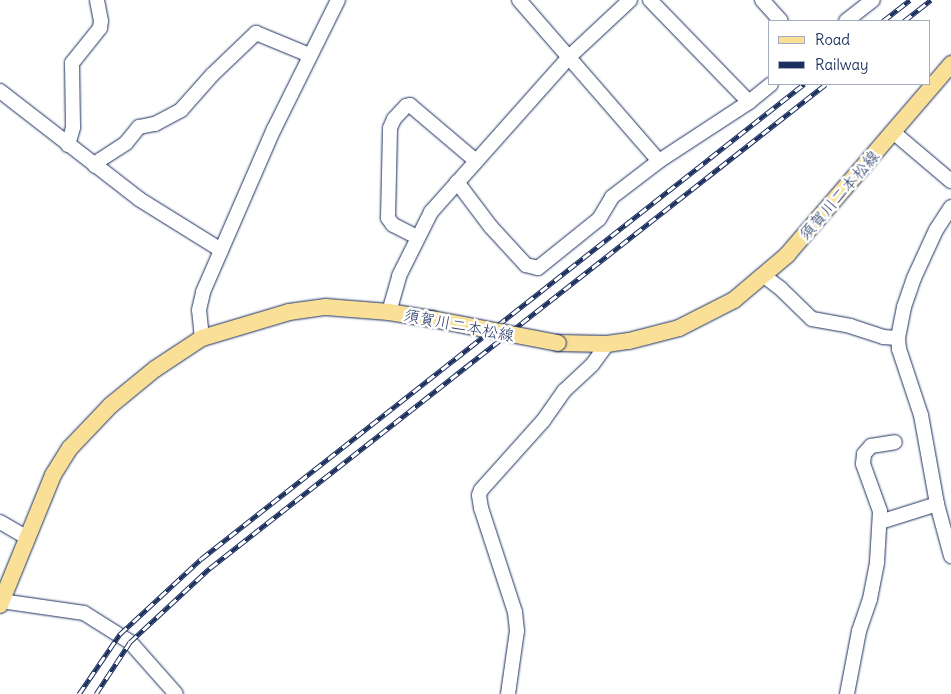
<!DOCTYPE html>
<html>
<head>
<meta charset="utf-8">
<style>
	body { margin:0 }
	#map { position:relative; width:951px; height:694px; overflow:hidden; background:#fff; font-family:Delius,"Klee One",sans-serif }
	div>[style] { position:absolute }
	.roads { filter:drop-shadow(0 0 1px #1b2f5e) drop-shadow(0 0 1px #1b2f5e) }
	.minor>* { height:14px; margin:-7px; padding:0 7px; transform-origin:7px; border-radius:7px; background:#fff }
	.major>* { height:16px; margin:-8px; padding:0 8px; transform-origin:8px; border-radius:8px; background:#fadf96 }
	.rail>* { height:5px; margin-top:-2.5px; transform-origin:0; background:repeating-linear-gradient(90deg,#fff 0 9px,#1b2f5e 0 18px); box-sizing:border-box; border-block:1px solid #1b2f5e }
	.bridges { filter:drop-shadow(0 0 1px #1b2f5e) drop-shadow(0 0 1px #1b2f5e) }
	.major-bridge>* { height:16px; margin:-8px; padding:0 8px; transform-origin:8px; border-radius:8px; background:#fadf96 }
	span { translate:-50% -50%; white-space:nowrap; text-align:center; line-height:1.15; -webkit-text-stroke:5px #fff; paint-order:stroke }
	.street-label { font-size:16px; color:#1b2f5e }
	.legend { position:absolute; left:768px; top:20px; width:162px; height:65px; box-sizing:border-box; background:#fff; border:1px solid #a4acbf; margin:0; padding:6px 9px; list-style:none; font-size:15px; color:#1b2f5e }
	.legend li { display:flex; align-items:center; gap:10px; height:25px }
	.legend b { width:25px; border:1px solid #a4acbf }
</style>
</head>
<body>
<div id="map">
	<div class="roads">
		<div class="minor">
			<div style="left:519px;top:0;width:213px;rotate:49deg"></div>
			<div style="left:650px;top:0;width:142px;rotate:45.9deg"></div>
			<div style="left:762px;top:0;width:28px;rotate:48deg"></div>
			<div style="left:846px;top:21px;width:34px;rotate:-38deg"></div>
			<div style="left:0;top:91px;width:176px;rotate:37.8deg"></div>
			<div style="left:139px;top:199px;width:97px;rotate:31.9deg"></div>
			<div style="left:893px;top:132px;width:76px;rotate:40.2deg"></div>
			<div style="left:68px;top:145px;width:19px;rotate:-74deg"></div>
			<div style="left:73px;top:127px;width:64px;rotate:-90.9deg"></div>
			<div style="left:72px;top:63px;width:45px;rotate:-51.3deg"></div>
			<div style="left:100px;top:28px;width:7px;rotate:-82deg"></div>
			<div style="left:101px;top:21px;width:21px;rotate:-101deg"></div>
			<div style="left:95px;top:166px;width:8px;rotate:-50deg"></div>
			<div style="left:100px;top:160px;width:31px;rotate:-33deg"></div>
			<div style="left:126px;top:143px;width:21px;rotate:-51deg"></div>
			<div style="left:139px;top:127px;width:16px;rotate:-11deg"></div>
			<div style="left:155px;top:124px;width:30px;rotate:-28deg"></div>
			<div style="left:181px;top:110px;width:47px;rotate:-48.5deg"></div>
			<div style="left:212px;top:75px;width:61px;rotate:-43.7deg"></div>
			<div style="left:256px;top:33px;width:57px;rotate:22.5deg"></div>
			<div style="left:457px;top:182px;width:56px;rotate:52.9deg"></div>
			<div style="left:491px;top:227px;width:52px;rotate:47.4deg"></div>
			<div style="left:526px;top:265px;width:12px;rotate:14deg"></div>
			<div style="left:538px;top:268px;width:78px;rotate:-38.8deg"></div>
			<div style="left:599px;top:219px;width:26px;rotate:-59deg"></div>
			<div style="left:612px;top:197px;width:59px;rotate:-37.5deg"></div>
			<div style="left:659px;top:161px;width:108px;rotate:-33.2deg"></div>
			<div style="left:749px;top:102px;width:28px;rotate:-39deg"></div>
			<div style="left:951px;top:207px;width:27px;rotate:123deg"></div>
			<div style="left:936px;top:230px;width:53px;rotate:114.6deg"></div>
			<div style="left:914px;top:278px;width:31px;rotate:109deg"></div>
			<div style="left:904px;top:307px;width:32px;rotate:101deg"></div>
			<div style="left:898px;top:338px;width:11px;rotate:85deg"></div>
			<div style="left:899px;top:349px;width:70px;rotate:71.6deg"></div>
			<div style="left:921px;top:415px;width:90px;rotate:79.8deg"></div>
			<div style="left:937px;top:504px;width:54px;rotate:74.9deg"></div>
			<div style="left:417px;top:237px;width:27px;rotate:-153deg"></div>
			<div style="left:393px;top:225px;width:9px;rotate:-126deg"></div>
			<div style="left:388px;top:218px;width:90px;rotate:-88.7deg"></div>
			<div style="left:390px;top:128px;width:10px;rotate:-66deg"></div>
			<div style="left:394px;top:119px;width:18px;rotate:-47deg"></div>
			<div style="left:406px;top:106px;width:4px;rotate:-14deg"></div>
			<div style="left:410px;top:105px;width:87px;rotate:40.3deg"></div>
			<div style="left:764px;top:276px;width:21px;rotate:37deg"></div>
			<div style="left:781px;top:289px;width:43px;rotate:44.1deg"></div>
			<div style="left:812px;top:319px;width:39px;rotate:10deg"></div>
			<div style="left:850px;top:326px;width:35px;rotate:18deg"></div>
			<div style="left:883px;top:337px;width:15px;rotate:4deg"></div>
			<div style="left:389px;top:312px;width:37px;rotate:-74deg"></div>
			<div style="left:399px;top:276px;width:72px;rotate:-63.4deg"></div>
			<div style="left:431px;top:212px;width:209px;rotate:-48.3deg"></div>
			<div style="left:570px;top:56px;width:82px;rotate:-43deg"></div>
			<div style="left:202px;top:338px;width:28px;rotate:-96deg"></div>
			<div style="left:199px;top:310px;width:18px;rotate:-77deg"></div>
			<div style="left:203px;top:292px;width:178px;rotate:-66.5deg"></div>
			<div style="left:274px;top:129px;width:144px;rotate:-63.6deg"></div>
			<div style="left:0;top:522px;width:32px;rotate:30deg"></div>
			<div style="left:880px;top:522px;width:60px;rotate:-17.5deg"></div>
			<div style="left:1px;top:601px;width:84px;rotate:8.2deg"></div>
			<div style="left:84px;top:613px;width:54px;rotate:32.2deg"></div>
			<div style="left:130px;top:642px;width:69px;rotate:48.5deg"></div>
			<div style="left:508px;top:694px;width:64px;rotate:-81.9deg"></div>
			<div style="left:517px;top:631px;width:19px;rotate:-96deg"></div>
			<div style="left:515px;top:612px;width:109px;rotate:-108.1deg"></div>
			<div style="left:481px;top:508px;width:13px;rotate:-99deg"></div>
			<div style="left:479px;top:495px;width:5px;rotate:-68deg"></div>
			<div style="left:481px;top:490px;width:93px;rotate:-48.1deg"></div>
			<div style="left:543px;top:421px;width:37px;rotate:-55deg"></div>
			<div style="left:564px;top:391px;width:38px;rotate:-43deg"></div>
			<div style="left:592px;top:365px;width:26px;rotate:-54deg"></div>
			<div style="left:847px;top:694px;width:64px;rotate:-79.2deg"></div>
			<div style="left:859px;top:631px;width:34px;rotate:-71deg"></div>
			<div style="left:870px;top:599px;width:38px;rotate:-79deg"></div>
			<div style="left:877px;top:562px;width:51px;rotate:-86.6deg"></div>
			<div style="left:880px;top:511px;width:50px;rotate:-109.9deg"></div>
			<div style="left:863px;top:464px;width:10px;rotate:-84deg"></div>
			<div style="left:864px;top:454px;width:11px;rotate:-49deg"></div>
			<div style="left:871px;top:446px;width:24px;rotate:-9deg"></div>
		</div>
		<div class="major">
			<div style="left:558px;top:343px;width:49px;rotate:1.2deg"></div>
			<div style="left:607px;top:344px;width:22px;rotate:-8deg"></div>
			<div style="left:629px;top:341px;width:52px;rotate:-14.6deg"></div>
			<div style="left:679px;top:328px;width:62px;rotate:-27deg"></div>
			<div style="left:734px;top:300px;width:70px;rotate:-40.3deg"></div>
			<div style="left:787px;top:255px;width:252px;rotate:-49.3deg"></div>
			<div style="left:0;top:605px;width:140px;rotate:-67.8deg"></div>
			<div style="left:53px;top:475px;width:32px;rotate:-58deg"></div>
			<div style="left:70px;top:448px;width:59px;rotate:-46.4deg"></div>
			<div style="left:111px;top:405px;width:57px;rotate:-39.3deg"></div>
			<div style="left:155px;top:369px;width:56px;rotate:-33.4deg"></div>
			<div style="left:202px;top:338px;width:91px;rotate:-16.6deg"></div>
			<div style="left:289px;top:312px;width:37px;rotate:-8deg"></div>
			<div style="left:326px;top:307px;width:63px;rotate:4.5deg"></div>
			<div style="left:389px;top:312px;width:44px;rotate:9.2deg"></div>
		</div>
	</div>
	<div class="rail">
		<div style="left:883px;top:21px;width:34px;rotate:-38deg"></div>
		<div style="left:904px;top:21px;width:34px;rotate:-38deg"></div>
		<div style="left:79px;top:694px;width:73px;rotate:-55.7deg"></div>
		<div style="left:120px;top:634px;width:110px;rotate:-42.8deg"></div>
		<div style="left:201px;top:559px;width:768px;rotate:-38.23deg"></div>
		<div style="left:96px;top:694px;width:62px;rotate:-56.8deg"></div>
		<div style="left:130px;top:642px;width:109px;rotate:-42.8deg"></div>
		<div style="left:210px;top:568px;width:783px;rotate:-38.16deg"></div>
	</div>
	<div class="bridges">
		<div class="major-bridge">
			<div style="left:432px;top:319px;width:128px;rotate:10.8deg"></div>
		</div>
	</div>
	<div class="street-label">
		<span style="left:839px;top:195px;rotate:-49deg">須賀川二本松線</span>
		<span style="left:459px;top:325px;rotate:11deg">須賀川二本松線</span>
	</div>
	<ul class="legend">
	<li><b style="height:6px;background:#fadf96"></b>Road</li>
	<li><b style="height:6px;background:#1b2f5e"></b>Railway</li>
	</ul>
</div>
</body>
</html>
